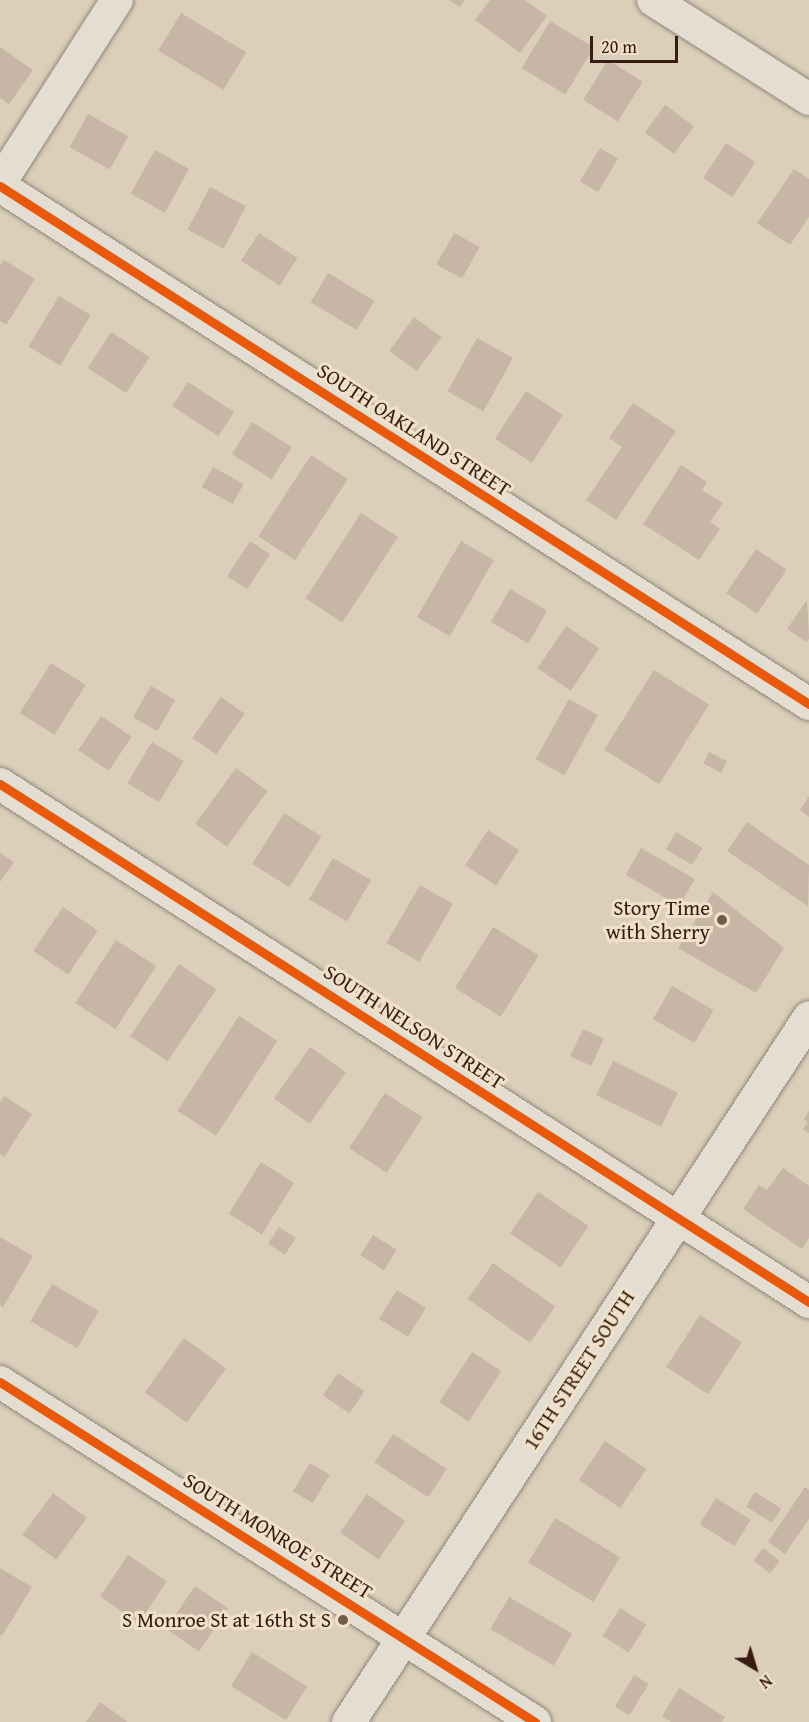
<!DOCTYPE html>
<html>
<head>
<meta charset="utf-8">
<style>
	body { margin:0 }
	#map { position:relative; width:809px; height:1722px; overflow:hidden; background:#dbcfba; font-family:"Gentium Book Plus",serif }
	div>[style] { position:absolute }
	.building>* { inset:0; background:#c7b6a5; transform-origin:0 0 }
	.roads { filter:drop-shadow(0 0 2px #92887a) drop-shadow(0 0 2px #92887a) }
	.street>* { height:32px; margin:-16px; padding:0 16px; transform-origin:16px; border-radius:16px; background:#e3ddd2 }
	.secondary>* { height:33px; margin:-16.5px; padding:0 16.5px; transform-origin:16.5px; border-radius:16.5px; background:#e3ddd2 }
	.cycleway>* { height:9px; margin:-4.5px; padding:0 4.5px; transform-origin:4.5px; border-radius:4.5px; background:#e8590c }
	.dots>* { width:16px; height:16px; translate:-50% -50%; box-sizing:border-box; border:3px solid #f0e2ca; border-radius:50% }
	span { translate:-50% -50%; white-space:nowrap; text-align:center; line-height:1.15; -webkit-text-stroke:6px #f0e2ca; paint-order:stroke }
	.street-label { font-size:21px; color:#381c11 }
	.poi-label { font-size:21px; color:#381c11 }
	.right { translate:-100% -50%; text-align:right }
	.north { position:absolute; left:725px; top:1638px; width:60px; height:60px; -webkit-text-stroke:4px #f0e2ca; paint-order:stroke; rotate:142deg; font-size:16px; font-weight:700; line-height:24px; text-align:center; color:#381c11 }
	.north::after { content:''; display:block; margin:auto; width:21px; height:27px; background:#381c11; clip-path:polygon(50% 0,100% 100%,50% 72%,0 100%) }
	.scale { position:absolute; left:590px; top:36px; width:88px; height:27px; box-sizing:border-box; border:3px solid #381c11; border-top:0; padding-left:8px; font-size:18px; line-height:21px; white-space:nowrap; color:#381c11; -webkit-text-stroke:4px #f0e2ca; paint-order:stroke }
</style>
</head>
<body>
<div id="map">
	<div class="building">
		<div style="clip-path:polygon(449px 0,465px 0,460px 7px)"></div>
		<div style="clip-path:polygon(490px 0,525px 0,547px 16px,520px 53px,475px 20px)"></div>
		<div style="left:181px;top:13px;width:76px;height:44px;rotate:31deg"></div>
		<div style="left:550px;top:21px;width:51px;height:55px;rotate:31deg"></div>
		<div style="clip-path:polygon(0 47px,33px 70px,9px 104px,0 98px)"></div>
		<div style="left:608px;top:60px;width:41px;height:47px;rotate:32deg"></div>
		<div style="left:665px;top:105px;width:36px;height:34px;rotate:36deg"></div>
		<div style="left:88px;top:114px;width:46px;height:38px;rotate:29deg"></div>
		<div style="left:726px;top:143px;width:35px;height:42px;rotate:33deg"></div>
		<div style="left:600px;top:148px;width:21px;height:39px;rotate:31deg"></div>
		<div style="left:155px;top:150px;width:39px;height:50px;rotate:29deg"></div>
		<div style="clip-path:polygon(794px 169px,809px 179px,809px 217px,790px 245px,757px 223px)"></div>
		<div style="left:210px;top:187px;width:41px;height:48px;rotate:28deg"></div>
		<div style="left:259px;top:233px;width:46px;height:33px;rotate:33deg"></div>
		<div style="left:454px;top:233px;width:29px;height:36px;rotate:29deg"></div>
		<div style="clip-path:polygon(4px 260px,35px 279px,6px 325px,0 321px,0 266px)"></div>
		<div style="left:328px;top:273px;width:54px;height:34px;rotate:31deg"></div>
		<div style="left:59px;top:296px;width:37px;height:59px;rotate:31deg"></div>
		<div style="left:414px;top:317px;width:34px;height:42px;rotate:36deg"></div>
		<div style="left:111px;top:332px;width:46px;height:43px;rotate:33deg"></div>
		<div style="left:477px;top:338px;width:41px;height:61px;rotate:29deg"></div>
		<div style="left:188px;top:382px;width:55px;height:29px;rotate:33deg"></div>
		<div style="left:526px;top:391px;width:44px;height:57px;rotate:33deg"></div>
		<div style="clip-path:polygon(633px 403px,676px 431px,616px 520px,586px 500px,622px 447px,609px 438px)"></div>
		<div style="left:252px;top:422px;width:47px;height:38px;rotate:32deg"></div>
		<div style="left:311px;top:455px;width:44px;height:97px;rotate:33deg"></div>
		<div style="clip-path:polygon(681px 465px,707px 482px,702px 490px,723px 503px,710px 522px,720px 529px,699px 560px,643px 524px)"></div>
		<div style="left:213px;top:467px;width:35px;height:23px;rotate:29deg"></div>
		<div style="left:361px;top:513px;width:44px;height:102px;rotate:33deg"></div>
		<div style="left:250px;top:541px;width:24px;height:42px;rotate:33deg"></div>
		<div style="left:461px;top:541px;width:38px;height:88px;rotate:30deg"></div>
		<div style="left:756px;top:549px;width:37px;height:53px;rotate:34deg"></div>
		<div style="left:510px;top:589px;width:43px;height:38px;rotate:30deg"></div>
		<div style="clip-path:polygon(807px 600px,809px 639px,806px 642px,787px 629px)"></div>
		<div style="left:566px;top:626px;width:40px;height:51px;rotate:34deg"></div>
		<div style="left:51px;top:663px;width:41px;height:59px;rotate:32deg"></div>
		<div style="left:654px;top:670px;width:65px;height:94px;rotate:32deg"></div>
		<div style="left:151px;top:686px;width:28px;height:36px;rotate:30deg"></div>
		<div style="left:221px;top:697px;width:29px;height:50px;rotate:35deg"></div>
		<div style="left:569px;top:699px;width:33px;height:69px;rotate:29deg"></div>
		<div style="left:101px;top:716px;width:37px;height:41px;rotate:34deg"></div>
		<div style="left:152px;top:742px;width:37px;height:48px;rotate:31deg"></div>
		<div style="left:709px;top:752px;width:20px;height:13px;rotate:27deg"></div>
		<div style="left:236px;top:768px;width:39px;height:69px;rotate:36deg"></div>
		<div style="clip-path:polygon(809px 796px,809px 817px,800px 810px)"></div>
		<div style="left:284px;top:813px;width:44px;height:60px;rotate:32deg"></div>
		<div style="clip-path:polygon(747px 822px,809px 865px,808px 906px,727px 851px)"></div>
		<div style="left:488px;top:830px;width:37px;height:42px;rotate:33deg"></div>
		<div style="left:676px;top:832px;width:31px;height:20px;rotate:31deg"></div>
		<div style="left:641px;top:848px;width:62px;height:31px;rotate:30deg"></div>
		<div style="clip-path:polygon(0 853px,14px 862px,0 882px)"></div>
		<div style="left:333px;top:858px;width:44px;height:48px;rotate:30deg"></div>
		<div style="left:420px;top:885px;width:38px;height:67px;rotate:30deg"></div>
		<div style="clip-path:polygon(713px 892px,784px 948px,756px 993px,678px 948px)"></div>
		<div style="left:63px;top:907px;width:42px;height:53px;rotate:34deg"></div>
		<div style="left:493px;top:927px;width:54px;height:72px;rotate:32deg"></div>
		<div style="left:116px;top:940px;width:48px;height:75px;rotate:33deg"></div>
		<div style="left:179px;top:964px;width:45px;height:87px;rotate:34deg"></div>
		<div style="left:672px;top:986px;width:48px;height:38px;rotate:30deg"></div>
		<div style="left:239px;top:1016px;width:46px;height:113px;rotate:33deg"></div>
		<div style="left:583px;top:1029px;width:23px;height:30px;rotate:25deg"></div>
		<div style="left:310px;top:1047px;width:44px;height:63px;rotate:35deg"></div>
		<div style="left:613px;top:1061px;width:72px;height:38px;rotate:26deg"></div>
		<div style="left:385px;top:1093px;width:45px;height:66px;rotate:33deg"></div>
		<div style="clip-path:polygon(4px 1096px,32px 1114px,4px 1157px,0 1154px,0 1102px)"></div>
		<div style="clip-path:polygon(809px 1111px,809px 1133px,803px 1129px,808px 1122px,804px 1119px)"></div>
		<div style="left:261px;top:1162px;width:39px;height:61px;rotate:32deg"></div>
		<div style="clip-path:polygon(783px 1168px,809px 1186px,809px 1238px,802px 1249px,743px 1209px,759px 1185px,767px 1190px)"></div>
		<div style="left:538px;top:1192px;width:61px;height:50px;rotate:34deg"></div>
		<div style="left:279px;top:1227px;width:20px;height:20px;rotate:33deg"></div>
		<div style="left:373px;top:1235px;width:28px;height:24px;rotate:32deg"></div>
		<div style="clip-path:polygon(0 1237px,33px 1256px,3px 1307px,0 1305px)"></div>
		<div style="left:493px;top:1263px;width:76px;height:44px;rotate:35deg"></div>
		<div style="left:52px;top:1284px;width:54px;height:43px;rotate:30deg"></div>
		<div style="left:397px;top:1290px;width:34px;height:34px;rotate:32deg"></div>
		<div style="left:700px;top:1315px;width:50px;height:62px;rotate:33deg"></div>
		<div style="left:184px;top:1338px;width:52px;height:67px;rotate:36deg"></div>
		<div style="left:472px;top:1352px;width:35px;height:60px;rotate:33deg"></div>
		<div style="left:338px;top:1373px;width:32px;height:27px;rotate:34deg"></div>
		<div style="left:393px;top:1434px;width:64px;height:34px;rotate:33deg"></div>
		<div style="left:605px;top:1441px;width:50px;height:47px;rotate:34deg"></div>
		<div style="left:310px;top:1463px;width:23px;height:33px;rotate:31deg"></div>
		<div style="clip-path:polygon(805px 1487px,809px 1490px,809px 1519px,785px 1554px,768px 1542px)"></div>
		<div style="left:755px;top:1492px;width:31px;height:17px;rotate:32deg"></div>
		<div style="left:53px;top:1493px;width:42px;height:52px;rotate:36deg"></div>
		<div style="left:367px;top:1494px;width:47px;height:47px;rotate:35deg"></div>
		<div style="left:716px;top:1498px;width:41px;height:31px;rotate:32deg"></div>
		<div style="left:555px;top:1518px;width:76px;height:52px;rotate:31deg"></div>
		<div style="left:763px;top:1548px;width:21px;height:16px;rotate:37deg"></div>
		<div style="left:128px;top:1555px;width:47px;height:50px;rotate:34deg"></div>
		<div style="clip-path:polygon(0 1568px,32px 1587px,2px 1636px,0 1635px)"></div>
		<div style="left:195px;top:1586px;width:40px;height:52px;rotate:34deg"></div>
		<div style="left:509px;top:1597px;width:73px;height:37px;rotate:30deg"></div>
		<div style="left:620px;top:1608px;width:31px;height:33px;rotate:32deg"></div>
		<div style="left:252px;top:1652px;width:65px;height:40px;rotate:32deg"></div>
		<div style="left:634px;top:1675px;width:17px;height:37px;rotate:31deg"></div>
		<div style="clip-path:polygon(679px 1688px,725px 1717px,722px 1722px,671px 1722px,662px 1716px)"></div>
		<div style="clip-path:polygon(100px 1702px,127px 1721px,126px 1722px,86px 1722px)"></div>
	</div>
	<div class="roads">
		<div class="street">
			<div style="left:653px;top:0;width:185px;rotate:32.4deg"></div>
			<div style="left:0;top:183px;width:217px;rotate:-57.4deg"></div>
			<div style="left:0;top:186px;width:961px;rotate:32.63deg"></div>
			<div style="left:0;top:784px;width:961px;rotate:32.63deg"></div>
			<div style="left:0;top:1382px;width:634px;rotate:32.44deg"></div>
		</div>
		<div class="secondary">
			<div style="left:348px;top:1722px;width:842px;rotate:-56.82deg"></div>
		</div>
	</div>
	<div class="cycleway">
		<div style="left:0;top:186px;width:961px;rotate:32.63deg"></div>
		<div style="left:0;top:784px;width:961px;rotate:32.63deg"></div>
		<div style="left:0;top:1382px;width:634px;rotate:32.44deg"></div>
	</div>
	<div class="dots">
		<div style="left:722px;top:920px;background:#715b4c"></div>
		<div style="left:343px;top:1620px;background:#715b4c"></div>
	</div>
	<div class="street-label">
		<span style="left:414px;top:430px;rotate:33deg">SOUTH OAKLAND STREET</span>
		<span style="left:414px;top:1027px;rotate:33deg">SOUTH NELSON STREET</span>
		<span style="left:579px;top:1370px;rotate:-57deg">16TH STREET SOUTH</span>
		<span style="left:278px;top:1536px;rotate:32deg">SOUTH MONROE STREET</span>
	</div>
	<div class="poi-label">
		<span class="right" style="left:710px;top:920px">Story Time<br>with Sherry</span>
		<span class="right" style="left:331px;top:1620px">S Monroe St at 16th St S</span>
	</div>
	<div class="north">N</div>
	<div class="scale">20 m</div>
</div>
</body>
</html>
